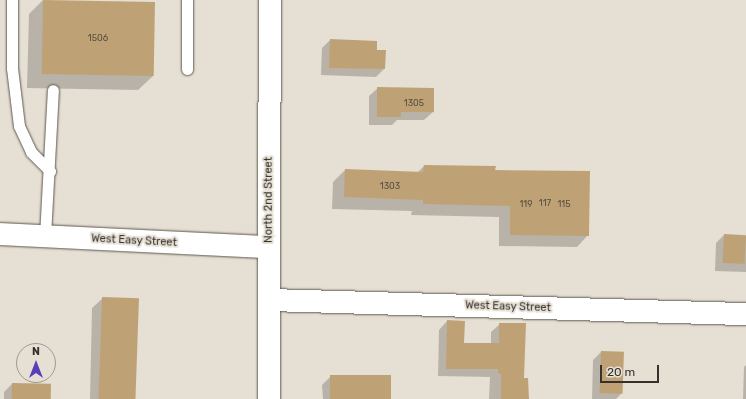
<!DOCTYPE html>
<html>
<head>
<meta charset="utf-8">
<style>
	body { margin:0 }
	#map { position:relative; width:746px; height:399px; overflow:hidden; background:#e6dfd4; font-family:Rubik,sans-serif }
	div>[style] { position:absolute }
	.shadow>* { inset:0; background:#0003 }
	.building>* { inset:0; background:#bea276; transform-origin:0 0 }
	.roads { filter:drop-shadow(0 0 1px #5d574d) drop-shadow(0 0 1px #5d574d) }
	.service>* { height:11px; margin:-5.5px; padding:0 5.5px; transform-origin:5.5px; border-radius:5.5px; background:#fff }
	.minor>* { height:22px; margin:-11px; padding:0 11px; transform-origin:11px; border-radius:11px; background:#fff }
	.tertiary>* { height:22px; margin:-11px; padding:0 11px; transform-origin:11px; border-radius:11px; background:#fff }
	.secondary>* { height:22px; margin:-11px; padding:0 11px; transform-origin:11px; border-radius:11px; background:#fff }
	span { translate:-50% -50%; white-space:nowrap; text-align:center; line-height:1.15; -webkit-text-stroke:4px #e6dfd4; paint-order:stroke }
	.number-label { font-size:9px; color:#574e40 }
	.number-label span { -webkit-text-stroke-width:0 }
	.street-label { font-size:11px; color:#35322e }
	.north { position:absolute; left:16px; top:343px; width:40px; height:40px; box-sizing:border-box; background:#e6dfd4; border:1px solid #9f9a92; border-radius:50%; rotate:0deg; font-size:11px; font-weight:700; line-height:16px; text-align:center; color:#35322e }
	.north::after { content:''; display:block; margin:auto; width:14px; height:18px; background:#5a3eb6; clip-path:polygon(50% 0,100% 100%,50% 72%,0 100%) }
	.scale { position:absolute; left:600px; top:365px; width:59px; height:18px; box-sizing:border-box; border:2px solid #35322e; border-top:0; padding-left:5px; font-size:12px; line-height:14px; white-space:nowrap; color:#35322e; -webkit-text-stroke:3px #e6dfd4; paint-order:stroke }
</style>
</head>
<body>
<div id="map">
	<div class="shadow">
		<div style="clip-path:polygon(43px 0,153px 76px,138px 90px,27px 88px,29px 14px)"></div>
		<div style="clip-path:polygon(330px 40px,376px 51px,384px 69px,376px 77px,321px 75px,322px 48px)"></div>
		<div style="clip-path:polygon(378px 88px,433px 112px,424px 120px,397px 120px,392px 125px,369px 125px,369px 96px)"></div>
		<div style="clip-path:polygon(424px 166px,494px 171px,588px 235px,577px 247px,499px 246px,499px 217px,411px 215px,412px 211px,332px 209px,333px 182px,345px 170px,417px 173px)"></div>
		<div style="clip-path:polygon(724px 235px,746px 236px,746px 272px,715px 271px,716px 243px)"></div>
		<div style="clip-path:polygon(103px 298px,135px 399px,90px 399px,92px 308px)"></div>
		<div style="clip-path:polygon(447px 321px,463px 344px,491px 344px,491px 332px,500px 324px,523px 379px,528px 399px,489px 399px,490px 377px,438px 376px,439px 330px)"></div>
		<div style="clip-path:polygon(601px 352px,622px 393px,616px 399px,592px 399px,593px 360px)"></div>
		<div style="clip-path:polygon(746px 365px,746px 399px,743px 399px,744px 367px)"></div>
		<div style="clip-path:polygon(331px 376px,390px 399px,323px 399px,322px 385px)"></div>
		<div style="clip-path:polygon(12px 384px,50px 399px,4px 399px,4px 392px)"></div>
	</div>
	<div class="building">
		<div style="left:43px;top:0;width:112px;height:74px;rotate:1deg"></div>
		<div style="clip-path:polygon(330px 39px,377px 41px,377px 50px,386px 50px,385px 69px,329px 68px)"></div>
		<div style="clip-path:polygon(377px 87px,434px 88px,434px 112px,401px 112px,401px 117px,377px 117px)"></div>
		<div style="clip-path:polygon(424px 165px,496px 166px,495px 170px,590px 171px,589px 236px,510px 235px,510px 206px,423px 204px,423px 200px,344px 197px,345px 169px,423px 172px)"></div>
		<div style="left:724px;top:234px;width:22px;height:29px;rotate:3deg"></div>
		<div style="left:102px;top:297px;width:37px;height:102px;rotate:2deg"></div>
		<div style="clip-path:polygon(447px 320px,465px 321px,464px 343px,499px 343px,499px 323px,526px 323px,524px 378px,528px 378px,529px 399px,501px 399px,501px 374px,498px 373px,498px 369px,446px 369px)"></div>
		<div style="left:601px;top:351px;width:23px;height:42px;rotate:2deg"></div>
		<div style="left:330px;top:375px;width:61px;height:24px"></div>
		<div style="left:12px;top:383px;width:39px;height:16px;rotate:1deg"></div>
	</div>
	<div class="roads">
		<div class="service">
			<div style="left:12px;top:0;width:68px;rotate:90deg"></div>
			<div style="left:12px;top:68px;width:58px;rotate:83.1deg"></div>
			<div style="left:19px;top:126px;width:29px;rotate:65deg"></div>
			<div style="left:31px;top:152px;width:27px;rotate:45deg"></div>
			<div style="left:187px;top:69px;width:69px;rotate:-90deg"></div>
			<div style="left:45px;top:236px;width:146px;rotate:-86.9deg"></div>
		</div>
		<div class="minor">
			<div style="left:270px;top:300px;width:476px;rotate:1.7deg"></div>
		</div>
		<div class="tertiary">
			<div style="left:0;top:234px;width:269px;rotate:2.8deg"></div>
		</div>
		<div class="secondary">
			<div style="left:269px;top:399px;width:399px;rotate:-89.9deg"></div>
		</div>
	</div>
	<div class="number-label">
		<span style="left:98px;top:38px">1506</span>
		<span style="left:414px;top:103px">1305</span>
		<span style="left:390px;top:186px">1303</span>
		<span style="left:545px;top:203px">117</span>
		<span style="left:526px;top:204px">119</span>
		<span style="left:564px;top:204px">115</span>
	</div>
	<div class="street-label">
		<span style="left:269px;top:200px;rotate:-90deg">North 2nd Street</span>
		<span style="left:134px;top:241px;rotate:3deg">West Easy Street</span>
		<span style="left:508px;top:307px;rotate:2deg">West Easy Street</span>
	</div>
	<div class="north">N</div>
	<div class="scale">20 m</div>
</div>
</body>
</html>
